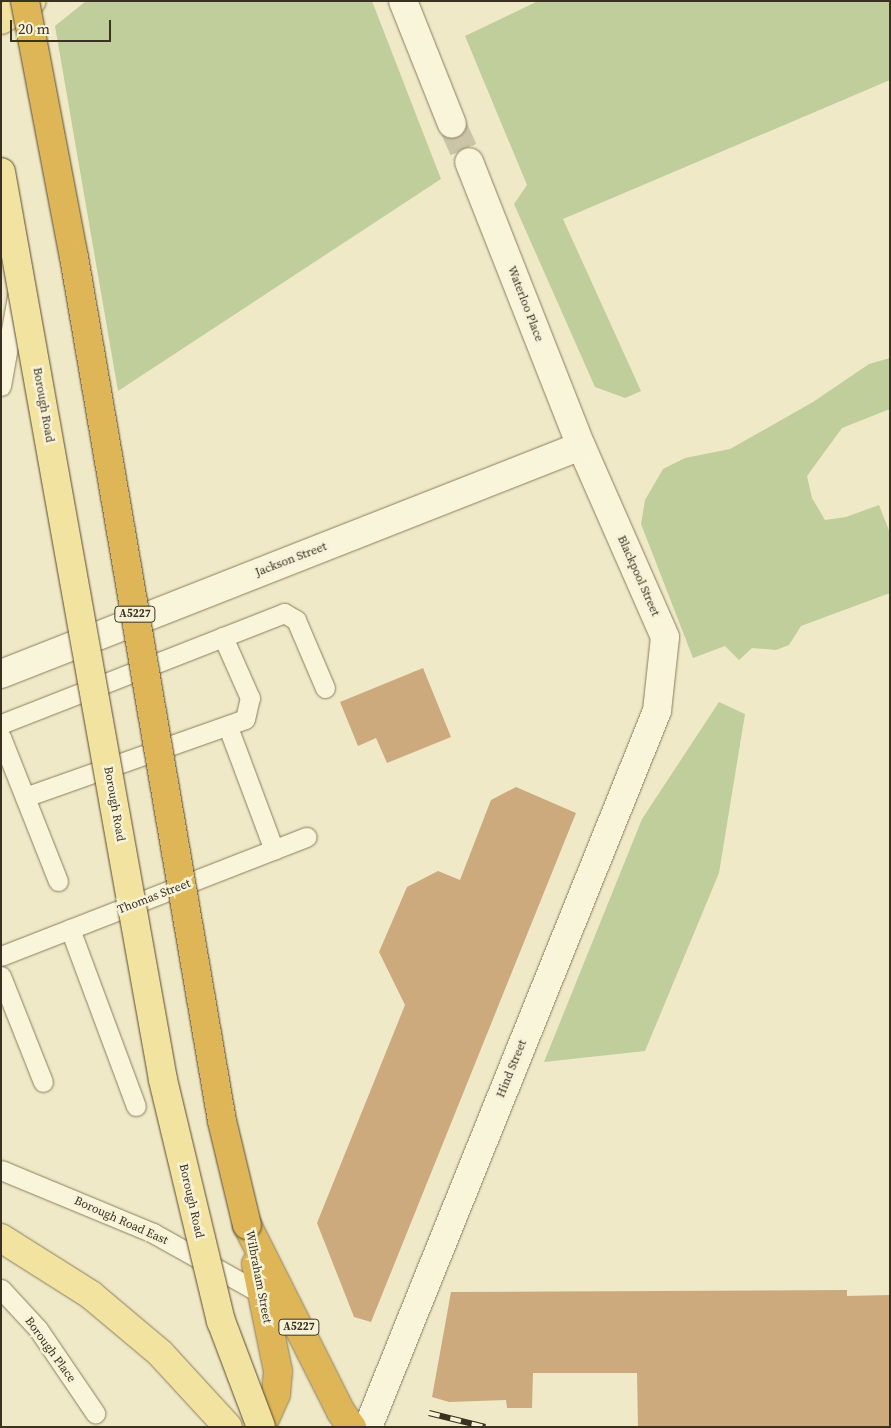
<!DOCTYPE html>
<html>
<head>
<meta charset="utf-8">
<style>
	body { margin:0 }
	#map { position:relative; width:891px; height:1428px; overflow:hidden; background:#efe9c7; font-family:"Source Serif 4",serif }
	div>[style] { position:absolute }
	.green>* { inset:0; background:#c0ce9b }
	.building>* { inset:0; background:#cdaa7d }
	.street-tunnel>* { height:28px; margin-top:-14px; transform-origin:0; background:repeating-linear-gradient(90deg,#cbc4a6 0 28px,transparent 0 42px) }
	.roads { filter:drop-shadow(0 0 1px #8b7c5c) drop-shadow(0 0 1px #8b7c5c) }
	.lane>* { height:19px; margin:-9.5px; padding:0 9.5px; transform-origin:9.5px; border-radius:9.5px; background:#f9f5db }
	.street>* { height:28px; margin:-14px; padding:0 14px; transform-origin:14px; border-radius:14px; background:#f9f5db }
	.primary>* { height:28px; margin:-14px; padding:0 14px; transform-origin:14px; border-radius:14px; background:#f2e4a0 }
	.highway>* { height:28px; margin:-14px; padding:0 14px; transform-origin:14px; border-radius:14px; background:#deb658 }
	.rail>* { height:5.5px; margin-top:-2.75px; transform-origin:0; background:repeating-linear-gradient(90deg,#f6f2d7 0 11px,#3b3120 0 22px); box-sizing:border-box; border-block:1px solid #3b3120 }
	.bridges { filter:drop-shadow(0 0 1px #594930) drop-shadow(0 0 1px #594930) }
	.primary-bridge>* { height:28px; margin:-14px; padding:0 14px; transform-origin:14px; border-radius:14px; background:#f2e4a0 }
	.highway-bridge>* { height:28px; margin:-14px; padding:0 14px; transform-origin:14px; border-radius:14px; background:#deb658 }
	span { translate:-50% -50%; white-space:nowrap; text-align:center; line-height:1.15; -webkit-text-stroke:5px #f6f2d7; paint-order:stroke }
	.shield-label span { padding:1px 4px; background:#f6f2d7; border:1px solid; border-radius:4px; -webkit-text-stroke-width:0 }
	.shield-label { font-size:11px; color:#3b3120; font-weight:700 }
	.street-label { font-size:12px; color:#3b3120 }
	.frame { position:absolute; inset:0; border:2px solid #3b3120; pointer-events:none }
	.scale { position:absolute; left:10px; top:20px; width:101px; height:22px; box-sizing:border-box; border:2px solid #3b3120; border-top:0; padding-left:6px; font-size:15px; line-height:18px; white-space:nowrap; color:#3b3120; -webkit-text-stroke:4px #f6f2d7; paint-order:stroke }
</style>
</head>
<body>
<div id="map">
	<div class="green">
		<div style="clip-path:polygon(86px 1px,372px 1px,441px 179px,118px 391px,55px 26px)"></div>
		<div style="clip-path:polygon(538px 1px,890px 1px,890px 80px,563px 219px,641px 391px,625px 398px,595px 387px,514px 204px,527px 185px,465px 36px)"></div>
		<div style="clip-path:polygon(890px 358px,890px 409px,842px 428px,807px 476px,812px 498px,825px 520px,846px 517px,879px 505px,890px 533px,890px 593px,801px 626px,789px 645px,776px 650px,752px 648px,739px 660px,725px 646px,693px 658px,641px 524px,645px 500px,663px 469px,685px 458px,730px 449px,813px 402px,869px 364px)"></div>
		<div style="clip-path:polygon(719px 702px,745px 714px,719px 873px,645px 1051px,544px 1062px,642px 819px)"></div>
	</div>
	<div class="building">
		<div style="clip-path:polygon(423px 668px,451px 737px,387px 763px,376px 738px,358px 746px,340px 702px)"></div>
		<div style="clip-path:polygon(516px 787px,576px 813px,371px 1322px,354px 1317px,317px 1223px,405px 1005px,379px 952px,407px 887px,438px 871px,460px 880px,491px 800px)"></div>
		<div style="clip-path:polygon(847px 1290px,847px 1296px,890px 1295px,890px 1427px,638px 1427px,637px 1373px,533px 1373px,532px 1408px,507px 1408px,506px 1400px,449px 1402px,432px 1397px,451px 1292px)"></div>
	</div>
	<div class="street-tunnel">
		<div style="left:452px;top:124px;width:42px;rotate:65.9deg"></div>
	</div>
	<div class="roads">
		<div class="lane">
			<div style="left:1px;top:386px;width:91px;rotate:-79.9deg"></div>
			<div style="left:1px;top:724px;width:304px;rotate:-21.4deg"></div>
			<div style="left:284px;top:613px;width:14px;rotate:30deg"></div>
			<div style="left:296px;top:620px;width:74px;rotate:66.9deg"></div>
			<div style="left:228px;top:727px;width:131px;rotate:69.5deg"></div>
			<div style="left:1px;top:737px;width:155px;rotate:68.4deg"></div>
			<div style="left:25px;top:797px;width:233px;rotate:-19.5deg"></div>
			<div style="left:245px;top:719px;width:22px;rotate:-77deg"></div>
			<div style="left:250px;top:698px;width:67px;rotate:-113.9deg"></div>
			<div style="left:70px;top:929px;width:189px;rotate:69.6deg"></div>
			<div style="left:1px;top:956px;width:328px;rotate:-21.3deg"></div>
			<div style="left:1px;top:976px;width:114px;rotate:68.4deg"></div>
			<div style="left:1px;top:1170px;width:165px;rotate:22.5deg"></div>
			<div style="left:153px;top:1233px;width:127px;rotate:29.2deg"></div>
			<div style="left:1px;top:1289px;width:54px;rotate:47.2deg"></div>
			<div style="left:38px;top:1329px;width:102px;rotate:55.8deg"></div>
		</div>
		<div class="street">
			<div style="left:403px;top:1px;width:132px;rotate:68.3deg"></div>
			<div style="left:1px;top:674px;width:623px;rotate:-21.46deg"></div>
			<div style="left:368px;top:1427px;width:772px;rotate:-68.02deg"></div>
			<div style="left:657px;top:711px;width:74px;rotate:-83.8deg"></div>
			<div style="left:665px;top:637px;width:209px;rotate:-113.7deg"></div>
			<div style="left:581px;top:446px;width:305px;rotate:-111.5deg"></div>
		</div>
		<div class="primary">
			<div style="left:1px;top:20px;width:36px;rotate:-32deg"></div>
			<div style="left:1px;top:1238px;width:107px;rotate:32.3deg"></div>
			<div style="left:91px;top:1295px;width:90px;rotate:40deg"></div>
			<div style="left:160px;top:1353px;width:100px;rotate:47.4deg"></div>
		</div>
		<div class="highway">
			<div style="left:247px;top:1225px;width:209px;rotate:63.3deg"></div>
			<div style="left:341px;top:1412px;width:19px;rotate:54deg"></div>
			<div style="left:256px;top:1264px;width:109px;rotate:78.4deg"></div>
			<div style="left:278px;top:1371px;width:23px;rotate:95deg"></div>
			<div style="left:276px;top:1394px;width:36px;rotate:114deg"></div>
		</div>
	</div>
	<div class="rail">
		<div style="left:429px;top:1413px;width:58px;rotate:14deg"></div>
	</div>
	<div class="bridges">
		<div class="primary-bridge">
			<div style="left:1px;top:172px;width:922px;rotate:79.88deg"></div>
			<div style="left:163px;top:1080px;width:248px;rotate:76.5deg"></div>
			<div style="left:221px;top:1321px;width:113px;rotate:69.3deg"></div>
		</div>
		<div class="highway-bridge">
			<div style="left:25px;top:1px;width:261px;rotate:79.2deg"></div>
			<div style="left:74px;top:257px;width:877px;rotate:80.28deg"></div>
			<div style="left:222px;top:1121px;width:107px;rotate:76.5deg"></div>
		</div>
	</div>
	<div class="shield-label">
		<span style="left:135px;top:614px">A5227</span>
		<span style="left:299px;top:1327px">A5227</span>
	</div>
	<div class="street-label">
		<span style="left:525px;top:304px;rotate:69deg">Waterloo Place</span>
		<span style="left:43px;top:405px;rotate:80deg">Borough Road</span>
		<span style="left:291px;top:560px;rotate:-21deg">Jackson Street</span>
		<span style="left:638px;top:576px;rotate:66deg">Blackpool Street</span>
		<span style="left:114px;top:804px;rotate:80deg">Borough Road</span>
		<span style="left:154px;top:897px;rotate:-21deg">Thomas Street</span>
		<span style="left:512px;top:1069px;rotate:-68deg">Hind Street</span>
		<span style="left:191px;top:1201px;rotate:77deg">Borough Road</span>
		<span style="left:121px;top:1221px;rotate:24deg">Borough Road East</span>
		<span style="left:258px;top:1277px;rotate:79deg">Wilbraham Street</span>
		<span style="left:50px;top:1350px;rotate:54deg">Borough Place</span>
	</div>
	<div class="frame"></div>
	<div class="scale">20 m</div>
</div>
</body>
</html>
